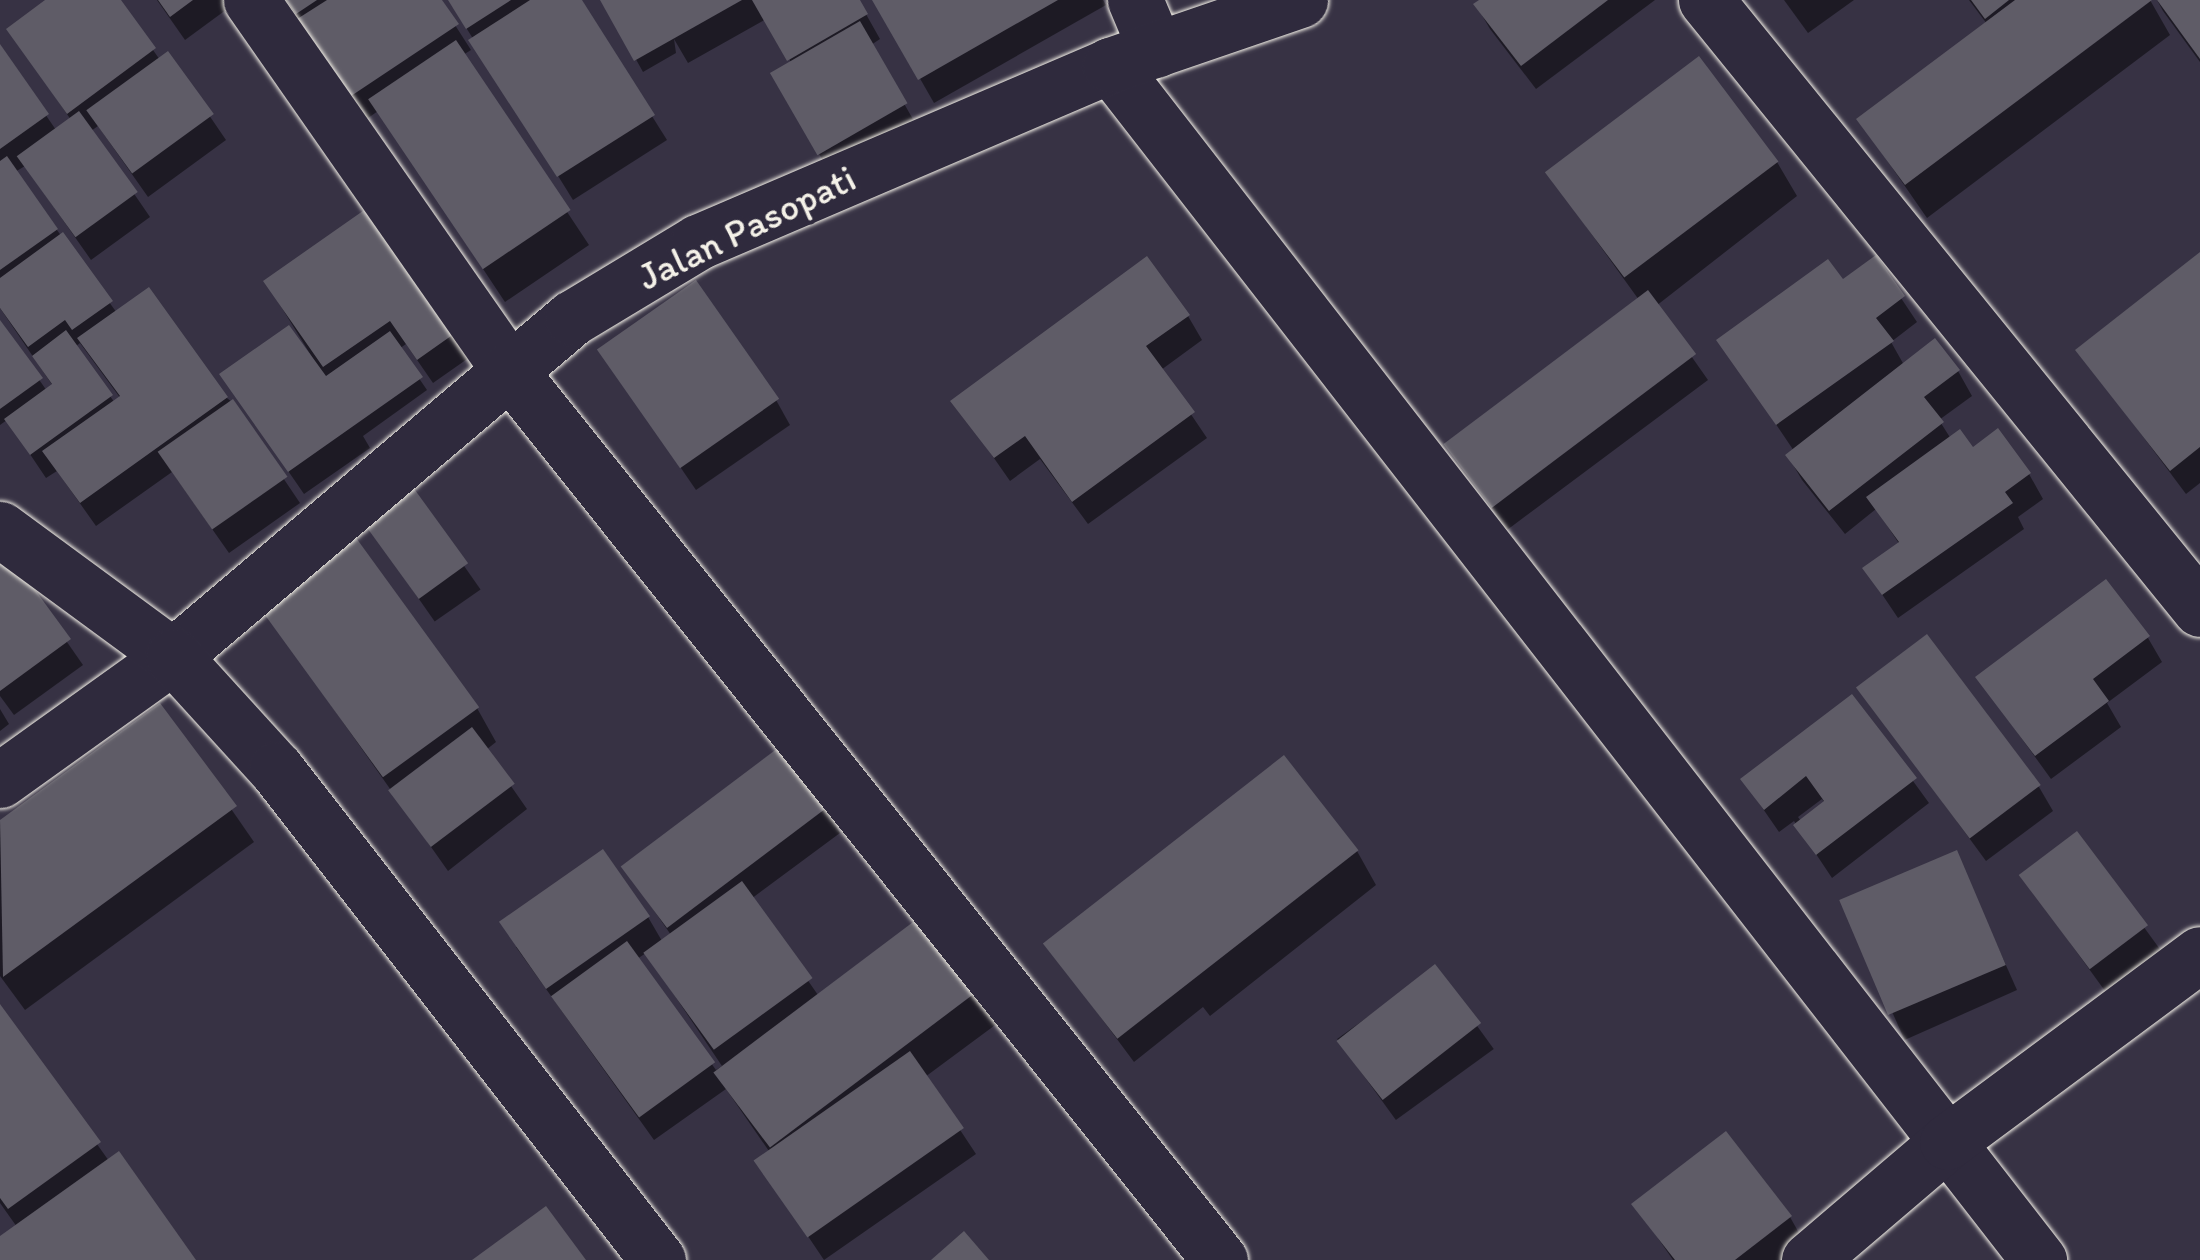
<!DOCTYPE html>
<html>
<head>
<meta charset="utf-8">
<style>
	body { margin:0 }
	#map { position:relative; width:2200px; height:1260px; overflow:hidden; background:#373244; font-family:Itim,sans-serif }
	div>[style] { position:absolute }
	.shadow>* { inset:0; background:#0007; transform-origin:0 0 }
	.building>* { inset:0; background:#5f5c67; transform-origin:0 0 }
	.roads { filter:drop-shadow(0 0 2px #f4f1e8) drop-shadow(0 0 2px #f4f1e8) }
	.minor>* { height:55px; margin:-27.5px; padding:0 27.5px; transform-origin:27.5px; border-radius:27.5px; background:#2f2a3d }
	.major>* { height:55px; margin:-27.5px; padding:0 27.5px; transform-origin:27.5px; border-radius:27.5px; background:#2f2a3d }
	span { translate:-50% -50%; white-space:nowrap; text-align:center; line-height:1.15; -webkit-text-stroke:8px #2f2a3d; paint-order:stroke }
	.street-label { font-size:38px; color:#f4f1e8 }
</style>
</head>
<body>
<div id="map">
	<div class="shadow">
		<div style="clip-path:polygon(evenodd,49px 0,118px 0,160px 60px,168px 55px,226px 140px,148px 197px,98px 126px,91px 131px,150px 217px,91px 260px,25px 166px,15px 172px,117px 313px,232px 402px,300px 503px,229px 553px,172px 472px,96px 526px,57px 471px,46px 478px,7px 420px,0 425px,0 324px,47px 391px,53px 386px,0 308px,0 48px,56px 130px,71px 120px,9px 29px,49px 0,80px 343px,121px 399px,115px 403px,75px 347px,80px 343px)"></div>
		<div style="clip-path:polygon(157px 0,232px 0,234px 4px,185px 40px)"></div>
		<div style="clip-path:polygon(286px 0,439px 0,471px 50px,463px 55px,589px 245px,505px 302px,378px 111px,361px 123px)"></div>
		<div style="clip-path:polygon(449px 0,579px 0,667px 140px,573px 200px)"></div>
		<div style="clip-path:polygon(603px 0,858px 0,880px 39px,871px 45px,919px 130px,834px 180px,774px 75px,792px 64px,766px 19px,688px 63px,674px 39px,676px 53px,643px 72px)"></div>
		<div style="clip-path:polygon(875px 0,1103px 0,1106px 5px,934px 103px)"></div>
		<div style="clip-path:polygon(1483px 0,1655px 0,1536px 89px,1490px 29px,1476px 5px)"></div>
		<div style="clip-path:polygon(1784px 0,1854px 0,1808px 33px)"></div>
		<div style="clip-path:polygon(1969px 0,2150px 0,2170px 35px,1927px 218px,1859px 120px,1987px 24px)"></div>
		<div style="clip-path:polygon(2157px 0,2200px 0,2200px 62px,2163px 11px)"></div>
		<div style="clip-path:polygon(1777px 162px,1797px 196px,1656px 306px,1708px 380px,1507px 530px,1446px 444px,1639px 300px,1549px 175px)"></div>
		<div style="clip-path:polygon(379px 202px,480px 350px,433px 383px,406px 344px,399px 349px,427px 390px,363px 436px,370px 448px,304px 494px,222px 375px,334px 393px,266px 282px)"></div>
		<div style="clip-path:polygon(2200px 255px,2200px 483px,2186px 494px,2079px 351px)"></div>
		<div style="clip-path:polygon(1875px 259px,1917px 322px,1891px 342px,1904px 365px,1958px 371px,1972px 396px,1939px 420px,1951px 439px,2029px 474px,2043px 499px,2018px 517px,2024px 529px,1898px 618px,1865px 569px,1900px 545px,1876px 509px,1845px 534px,1802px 480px,1788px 456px,1794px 451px,1719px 340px,1842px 283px)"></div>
		<div style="clip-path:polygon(1188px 316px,1202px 340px,1161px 370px,1207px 438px,1088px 524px,1040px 459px,1010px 481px,954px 401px)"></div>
		<div style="clip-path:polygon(600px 350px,776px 400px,790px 425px,696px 490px)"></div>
		<div style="left:406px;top:483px;width:130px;height:56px;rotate:55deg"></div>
		<div style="clip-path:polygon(0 546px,83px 665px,14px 715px,0 696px)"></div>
		<div style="clip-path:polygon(261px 606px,477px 708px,496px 742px,486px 750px,527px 809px,448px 871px)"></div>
		<div style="clip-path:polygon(2148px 638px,2162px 662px,2107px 703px,2121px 727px,2051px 779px,1978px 678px)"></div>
		<div style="clip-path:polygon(1859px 688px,2039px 787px,2053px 811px,1986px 861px)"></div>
		<div style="clip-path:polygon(evenodd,1852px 697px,1929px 803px,1832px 878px,1794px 821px,1779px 832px,1743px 780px,1852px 697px,1822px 799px,1825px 803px,1801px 821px,1798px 817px,1822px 799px)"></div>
		<div style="clip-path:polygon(160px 706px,254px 842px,25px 1010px,0 976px,0 823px)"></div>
		<div style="clip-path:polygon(0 709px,9px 724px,0 731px)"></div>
		<div style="clip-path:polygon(evenodd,826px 808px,840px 833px,751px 899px,818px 995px,932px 910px,1006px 1017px,925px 1077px,976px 1154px,824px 1260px,758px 1162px,771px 1154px,726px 1089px,654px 1140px,516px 947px,648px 917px,662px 941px,671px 935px,623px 866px,826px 808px,646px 953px,722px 1066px,716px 1070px,637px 959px,646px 953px)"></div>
		<div style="left:2077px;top:835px;width:143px;height:69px;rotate:54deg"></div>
		<div style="clip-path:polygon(1357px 851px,1376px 885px,1210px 1016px,1203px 1007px,1134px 1062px,1047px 945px)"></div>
		<div style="left:1956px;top:853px;width:150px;height:123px;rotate:66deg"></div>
		<div style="left:1435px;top:968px;width:100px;height:121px;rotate:54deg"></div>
		<div style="clip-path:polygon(0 1008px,109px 1161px,193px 1260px,0 1260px,0 1239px,17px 1227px,0 1203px)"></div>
		<div style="clip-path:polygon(1635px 1205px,1790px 1217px,1804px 1242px,1780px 1260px,1673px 1260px)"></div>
	</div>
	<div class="building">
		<div style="clip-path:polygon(45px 0,121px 0,156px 48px,67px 114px,6px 29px)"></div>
		<div style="clip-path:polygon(158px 0,193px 0,170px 17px)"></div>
		<div style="clip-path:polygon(286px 0,317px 0,296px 14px)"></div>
		<div style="clip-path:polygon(327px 0,442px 0,459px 24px,345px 100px,294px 21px)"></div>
		<div style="clip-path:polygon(448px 0,511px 0,466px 29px)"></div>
		<div style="clip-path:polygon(530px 0,582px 0,655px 115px,557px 177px,468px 40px)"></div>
		<div style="clip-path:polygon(600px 0,742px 0,634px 61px)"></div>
		<div style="clip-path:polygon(752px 0,860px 0,868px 14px,787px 61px)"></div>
		<div style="clip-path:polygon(872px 0,1058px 0,918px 80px)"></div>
		<div style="clip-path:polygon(1479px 0,1608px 0,1521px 66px,1473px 4px)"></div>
		<div style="clip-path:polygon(1971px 0,2009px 0,1985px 19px)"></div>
		<div style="clip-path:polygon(2015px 0,2152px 0,1905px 185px,1856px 119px)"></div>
		<div style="clip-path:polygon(2157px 0,2200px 0,2200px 59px)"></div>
		<div style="left:860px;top:21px;width:95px;height:104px;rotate:60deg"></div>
		<div style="left:456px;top:40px;width:205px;height:106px;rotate:56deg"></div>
		<div style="clip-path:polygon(0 44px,49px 114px,0 149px)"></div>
		<div style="left:168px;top:51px;width:78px;height:101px;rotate:54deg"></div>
		<div style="left:1699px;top:56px;width:132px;height:193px;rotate:53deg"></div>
		<div style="left:79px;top:111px;width:100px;height:77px;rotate:54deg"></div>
		<div style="clip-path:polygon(7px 156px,58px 229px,0 270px,0 161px)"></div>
		<div style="clip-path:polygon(380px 199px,468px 324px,417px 360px,390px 321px,323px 367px,263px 281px)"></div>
		<div style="clip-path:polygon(63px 232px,113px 301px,72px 330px,65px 320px,28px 347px,0 308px,0 278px)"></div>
		<div style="clip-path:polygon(2200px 252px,2200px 447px,2170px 471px,2075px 350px)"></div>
		<div style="clip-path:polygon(1876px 255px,1905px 296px,1876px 318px,1894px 341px,1776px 425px,1716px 340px,1828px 259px,1843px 279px)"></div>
		<div style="clip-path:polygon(1147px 256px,1190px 315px,1146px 346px,1195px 412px,1072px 502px,1025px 436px,994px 458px,950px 401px)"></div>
		<div style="left:696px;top:280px;width:145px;height:121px;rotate:55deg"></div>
		<div style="clip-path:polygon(149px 287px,228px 397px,80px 503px,42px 451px,120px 396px,77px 338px)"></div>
		<div style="left:1648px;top:290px;width:80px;height:256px;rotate:53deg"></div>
		<div style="clip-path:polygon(0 320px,43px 378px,0 409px)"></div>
		<div style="clip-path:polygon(289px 325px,326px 376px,390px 331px,423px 377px,288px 472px,219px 374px)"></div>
		<div style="clip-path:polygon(66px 330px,113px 395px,30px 455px,4px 419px,52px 384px,32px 356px)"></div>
		<div style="clip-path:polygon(1935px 338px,1960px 370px,1924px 397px,1944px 422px,1829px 511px,1785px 455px)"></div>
		<div style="left:233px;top:399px;width:95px;height:92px;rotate:55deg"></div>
		<div style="clip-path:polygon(1998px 428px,2031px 473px,2005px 492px,2013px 503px,1882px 595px,1862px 568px,1899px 542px,1866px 497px,1960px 429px,1973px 447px)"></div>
		<div style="left:407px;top:479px;width:104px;height:61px;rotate:54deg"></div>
		<div style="left:354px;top:535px;width:213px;height:119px;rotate:54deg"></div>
		<div style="clip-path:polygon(0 542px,71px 639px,0 691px)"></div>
		<div style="clip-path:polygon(2106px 579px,2150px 636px,2093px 679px,2109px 701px,2035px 756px,1975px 677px)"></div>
		<div style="left:1927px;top:634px;width:189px;height:89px;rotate:53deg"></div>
		<div style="clip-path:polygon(1852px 694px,1917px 778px,1816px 855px,1793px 825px,1824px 801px,1806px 776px,1764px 810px,1740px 779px)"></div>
		<div style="clip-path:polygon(160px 703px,237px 806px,3px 977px,0 820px)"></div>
		<div style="left:472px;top:727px;width:71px;height:105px;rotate:53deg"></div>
		<div style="left:782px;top:745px;width:77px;height:202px;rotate:53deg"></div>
		<div style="left:1284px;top:755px;width:121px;height:306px;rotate:52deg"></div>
		<div style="left:2077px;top:831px;width:118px;height:73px;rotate:53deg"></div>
		<div style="left:603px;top:849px;width:82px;height:127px;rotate:55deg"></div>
		<div style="left:1957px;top:850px;width:125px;height:128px;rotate:67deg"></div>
		<div style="left:742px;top:881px;width:120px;height:122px;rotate:54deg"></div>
		<div style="left:933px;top:907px;width:94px;height:275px;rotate:53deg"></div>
		<div style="left:627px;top:941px;width:150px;height:94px;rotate:54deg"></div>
		<div style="left:1435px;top:964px;width:75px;height:125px;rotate:52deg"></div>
		<div style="clip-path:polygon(0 1004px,101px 1142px,8px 1209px,0 1198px)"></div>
		<div style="left:910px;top:1051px;width:94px;height:191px;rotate:55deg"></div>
		<div style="clip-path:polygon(1726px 1131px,1792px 1216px,1735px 1260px,1675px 1260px,1631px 1204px)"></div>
		<div style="clip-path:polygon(119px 1151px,196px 1260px,0 1260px,0 1236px)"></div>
		<div style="clip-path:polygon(546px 1206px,586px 1260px,472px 1260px)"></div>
		<div style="clip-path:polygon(964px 1231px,989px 1260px,931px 1260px)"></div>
	</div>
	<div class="roads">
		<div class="minor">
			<div style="left:251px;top:0;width:451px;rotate:55.1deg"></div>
			<div style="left:509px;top:370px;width:1139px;rotate:51.38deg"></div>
			<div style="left:1135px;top:0;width:54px;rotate:67.2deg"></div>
			<div style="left:1706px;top:0;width:784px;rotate:50.95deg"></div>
			<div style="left:1110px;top:65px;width:1514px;rotate:52.14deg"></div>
			<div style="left:0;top:780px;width:213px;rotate:-35.6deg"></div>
			<div style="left:173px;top:656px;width:523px;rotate:-40.27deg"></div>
			<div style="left:572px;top:318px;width:147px;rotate:-31.1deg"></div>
			<div style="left:698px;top:242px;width:448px;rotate:-23.2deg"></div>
			<div style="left:1110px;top:65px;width:201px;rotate:-18.9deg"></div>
			<div style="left:1809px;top:1260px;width:182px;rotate:-40.5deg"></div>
			<div style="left:1947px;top:1142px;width:315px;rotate:-36.6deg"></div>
		</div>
		<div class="major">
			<div style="left:0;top:529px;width:215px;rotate:36.3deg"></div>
			<div style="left:173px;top:656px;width:153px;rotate:47.7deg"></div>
			<div style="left:276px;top:769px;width:622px;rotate:52.12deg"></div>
		</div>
	</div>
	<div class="street-label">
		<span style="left:747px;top:228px;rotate:-26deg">Jalan Pasopati</span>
	</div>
</div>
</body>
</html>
